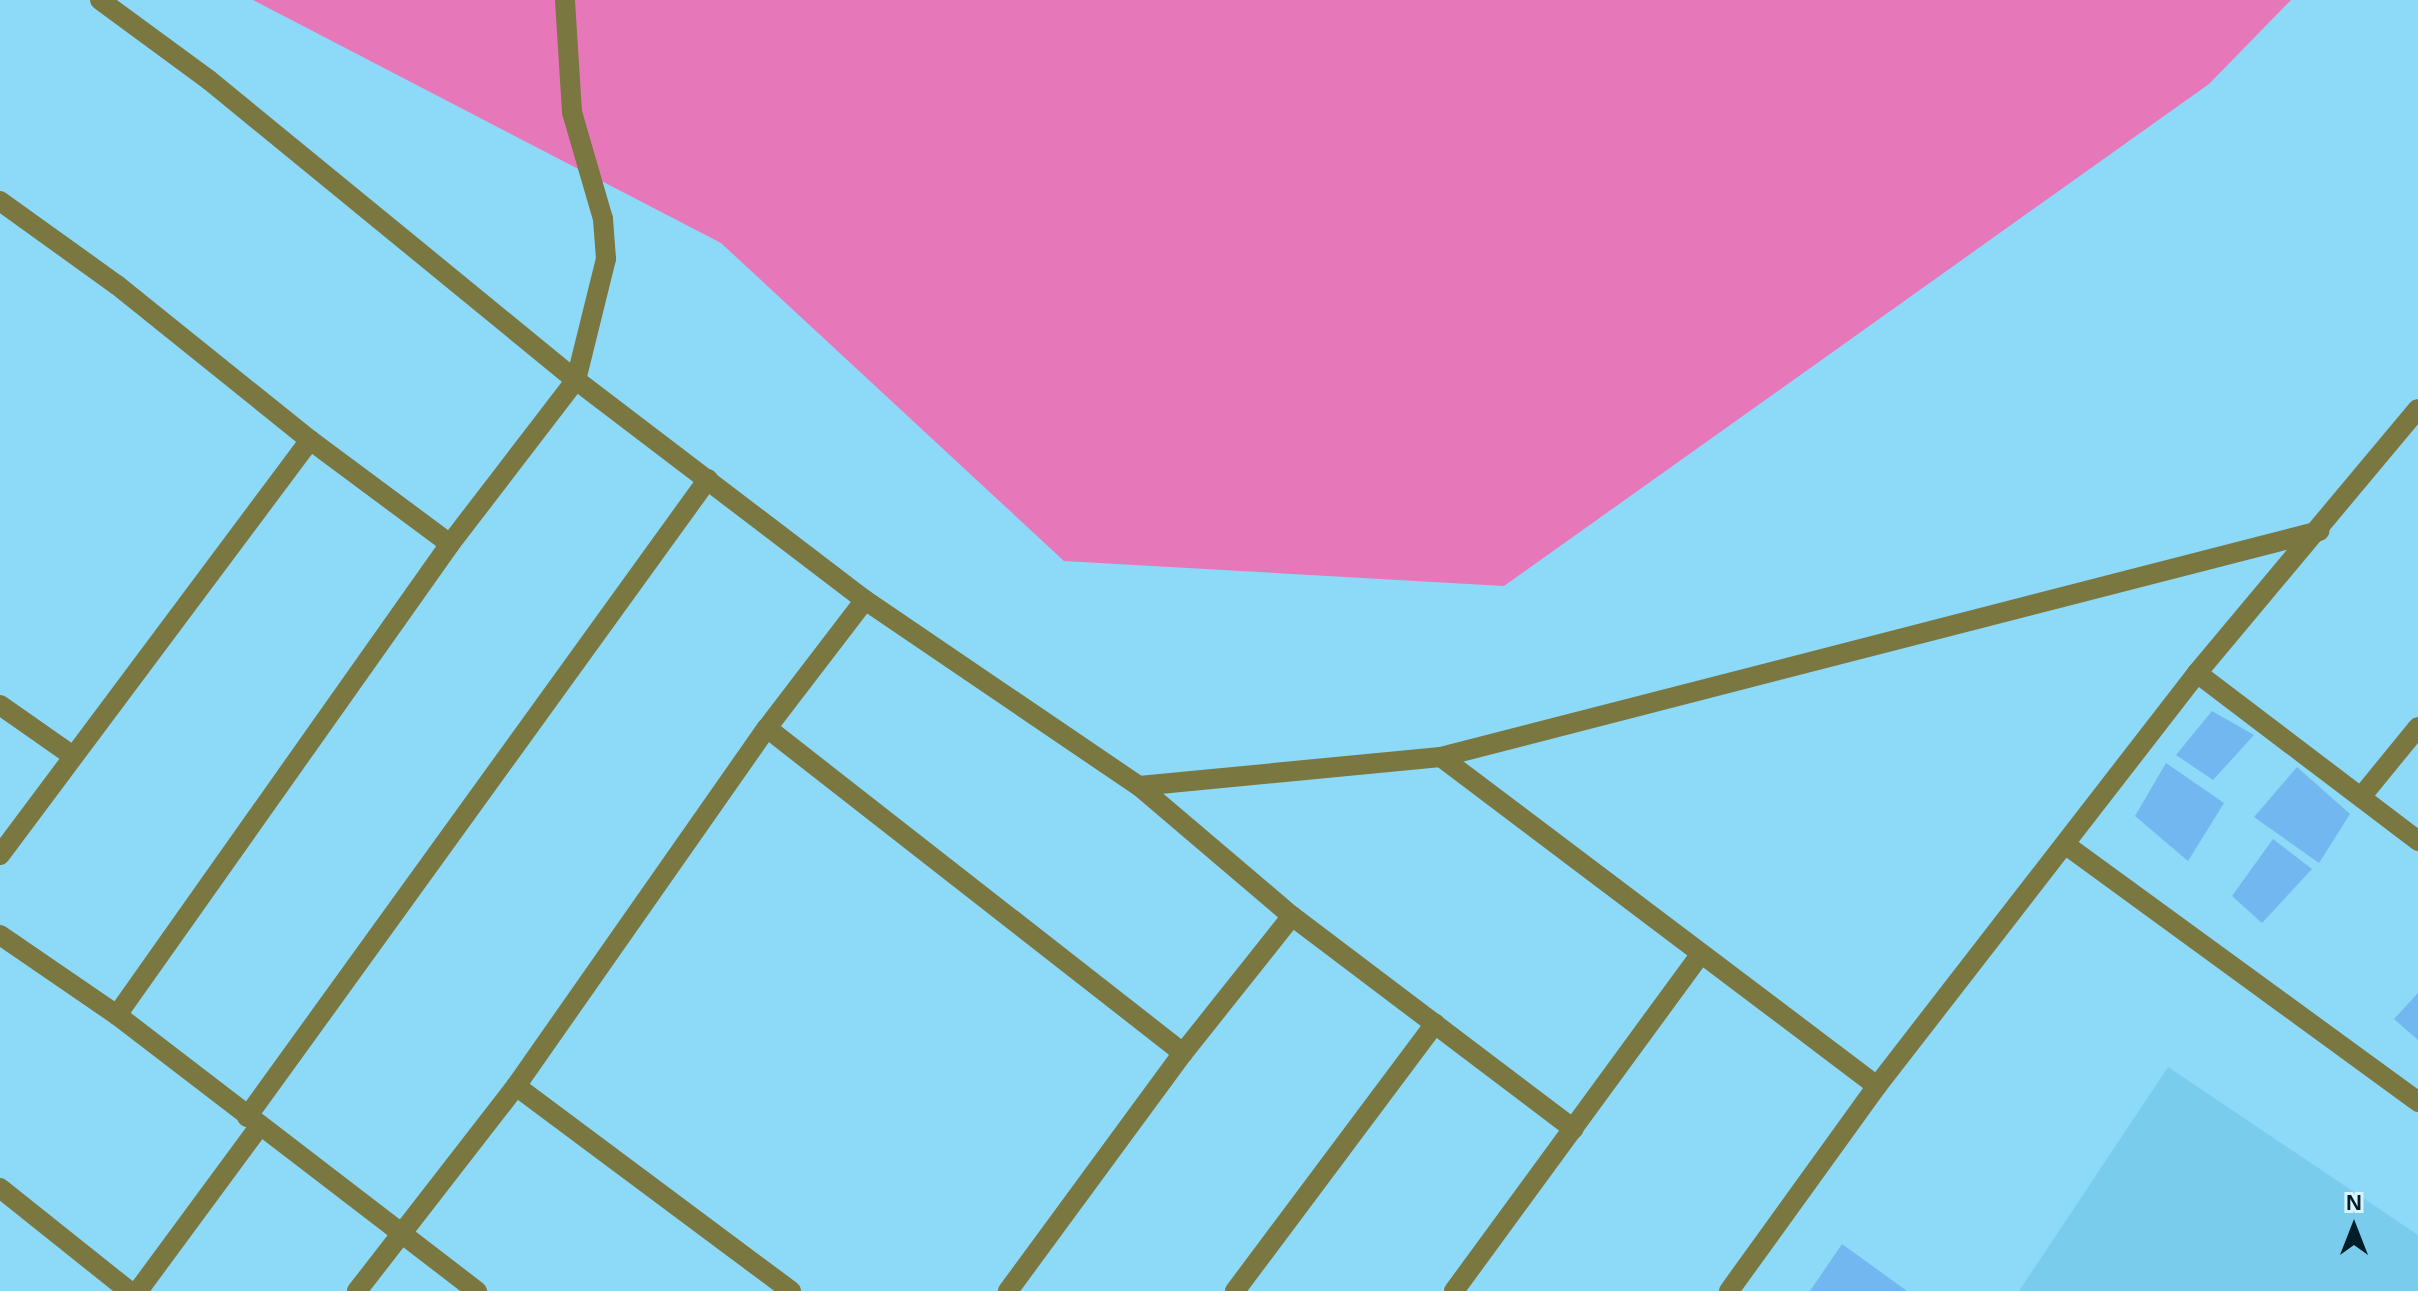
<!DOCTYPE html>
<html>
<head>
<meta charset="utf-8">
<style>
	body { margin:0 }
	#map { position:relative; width:2418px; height:1291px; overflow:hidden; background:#8dd9f8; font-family:Arial,sans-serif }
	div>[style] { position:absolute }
	.built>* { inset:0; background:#7accec }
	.green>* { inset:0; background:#e678b9 }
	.building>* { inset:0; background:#73b7f0 }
	.minor>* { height:20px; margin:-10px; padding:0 10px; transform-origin:10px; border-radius:10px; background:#7b7741 }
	span { translate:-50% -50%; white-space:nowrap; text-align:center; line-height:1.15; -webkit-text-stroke:7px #d8f3fe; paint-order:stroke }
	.north { position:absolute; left:2314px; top:1187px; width:80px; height:80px; -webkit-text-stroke:6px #d8f3fe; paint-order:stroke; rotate:0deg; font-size:22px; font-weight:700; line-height:32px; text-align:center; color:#001d28 }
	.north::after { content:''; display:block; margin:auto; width:28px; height:36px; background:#001d28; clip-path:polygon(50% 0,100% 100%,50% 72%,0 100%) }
</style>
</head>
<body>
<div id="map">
	<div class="built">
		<div style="clip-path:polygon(2168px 1067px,2418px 1235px,2418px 1291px,2019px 1291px)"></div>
	</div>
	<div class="green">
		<div style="clip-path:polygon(253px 0,2291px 0,2209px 84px,1504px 586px,1064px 561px,721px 243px)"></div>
	</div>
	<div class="building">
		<div style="clip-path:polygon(2212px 711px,2254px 735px,2213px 780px,2176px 755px)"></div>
		<div style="clip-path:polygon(2166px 763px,2224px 803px,2188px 861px,2135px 816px)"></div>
		<div style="clip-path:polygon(2297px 767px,2350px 814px,2319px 863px,2254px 817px)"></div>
		<div style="clip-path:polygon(2273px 839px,2312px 869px,2262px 923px,2232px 896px)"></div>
		<div style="clip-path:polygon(2418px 993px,2418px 1040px,2394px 1019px)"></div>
		<div style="clip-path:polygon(1842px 1244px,1907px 1291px,1810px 1291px)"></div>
	</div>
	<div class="minor">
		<div style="left:100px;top:0;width:135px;rotate:36.3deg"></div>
		<div style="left:209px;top:80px;width:474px;rotate:39.3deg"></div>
		<div style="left:576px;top:380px;width:363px;rotate:37.3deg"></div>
		<div style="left:865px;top:600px;width:331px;rotate:34.2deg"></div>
		<div style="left:1139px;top:786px;width:303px;rotate:-5.5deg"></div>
		<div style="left:1441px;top:757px;width:907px;rotate:-14.43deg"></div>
		<div style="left:0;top:201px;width:144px;rotate:35.7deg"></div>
		<div style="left:117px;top:285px;width:248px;rotate:38.8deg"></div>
		<div style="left:310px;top:440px;width:174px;rotate:36.6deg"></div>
		<div style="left:2197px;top:673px;width:278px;rotate:37.2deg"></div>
		<div style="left:0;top:705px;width:85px;rotate:35deg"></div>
		<div style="left:767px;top:728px;width:528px;rotate:38deg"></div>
		<div style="left:1441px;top:757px;width:546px;rotate:37.04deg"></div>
		<div style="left:1139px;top:786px;width:201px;rotate:40.4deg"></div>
		<div style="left:1292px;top:916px;width:353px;rotate:37.1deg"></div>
		<div style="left:2361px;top:797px;width:90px;rotate:-50.8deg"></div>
		<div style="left:2066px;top:845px;width:436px;rotate:36.1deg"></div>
		<div style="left:0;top:855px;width:518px;rotate:-53.24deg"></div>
		<div style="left:0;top:935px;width:142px;rotate:34.4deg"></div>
		<div style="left:117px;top:1015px;width:454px;rotate:37.5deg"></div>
		<div style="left:117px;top:1015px;width:577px;rotate:-54.74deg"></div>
		<div style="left:450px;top:544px;width:207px;rotate:-52.5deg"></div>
		<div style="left:576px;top:380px;width:125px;rotate:-76.1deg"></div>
		<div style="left:606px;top:259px;width:40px;rotate:-94.3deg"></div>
		<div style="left:603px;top:219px;width:111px;rotate:-106.2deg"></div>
		<div style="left:572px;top:112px;width:112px;rotate:-93.6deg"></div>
		<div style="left:516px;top:1086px;width:343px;rotate:36.7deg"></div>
		<div style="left:247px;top:1117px;width:787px;rotate:-54.15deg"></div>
		<div style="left:0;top:1188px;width:165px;rotate:38.6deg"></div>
		<div style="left:138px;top:1291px;width:204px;rotate:-53.6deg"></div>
		<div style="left:357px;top:1291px;width:259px;rotate:-52.2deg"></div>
		<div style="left:516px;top:1086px;width:437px;rotate:-55deg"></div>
		<div style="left:767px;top:728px;width:161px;rotate:-52.6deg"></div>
		<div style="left:1008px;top:1291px;width:295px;rotate:-53.7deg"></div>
		<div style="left:1183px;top:1053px;width:175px;rotate:-51.5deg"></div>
		<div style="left:1235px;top:1291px;width:334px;rotate:-53.2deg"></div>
		<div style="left:1454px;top:1291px;width:416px;rotate:-53.8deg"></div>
		<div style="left:1729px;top:1291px;width:253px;rotate:-54.2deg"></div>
		<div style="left:1877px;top:1086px;width:522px;rotate:-52.23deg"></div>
		<div style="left:2197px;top:673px;width:344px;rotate:-50.1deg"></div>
	</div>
	<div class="north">N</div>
</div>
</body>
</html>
